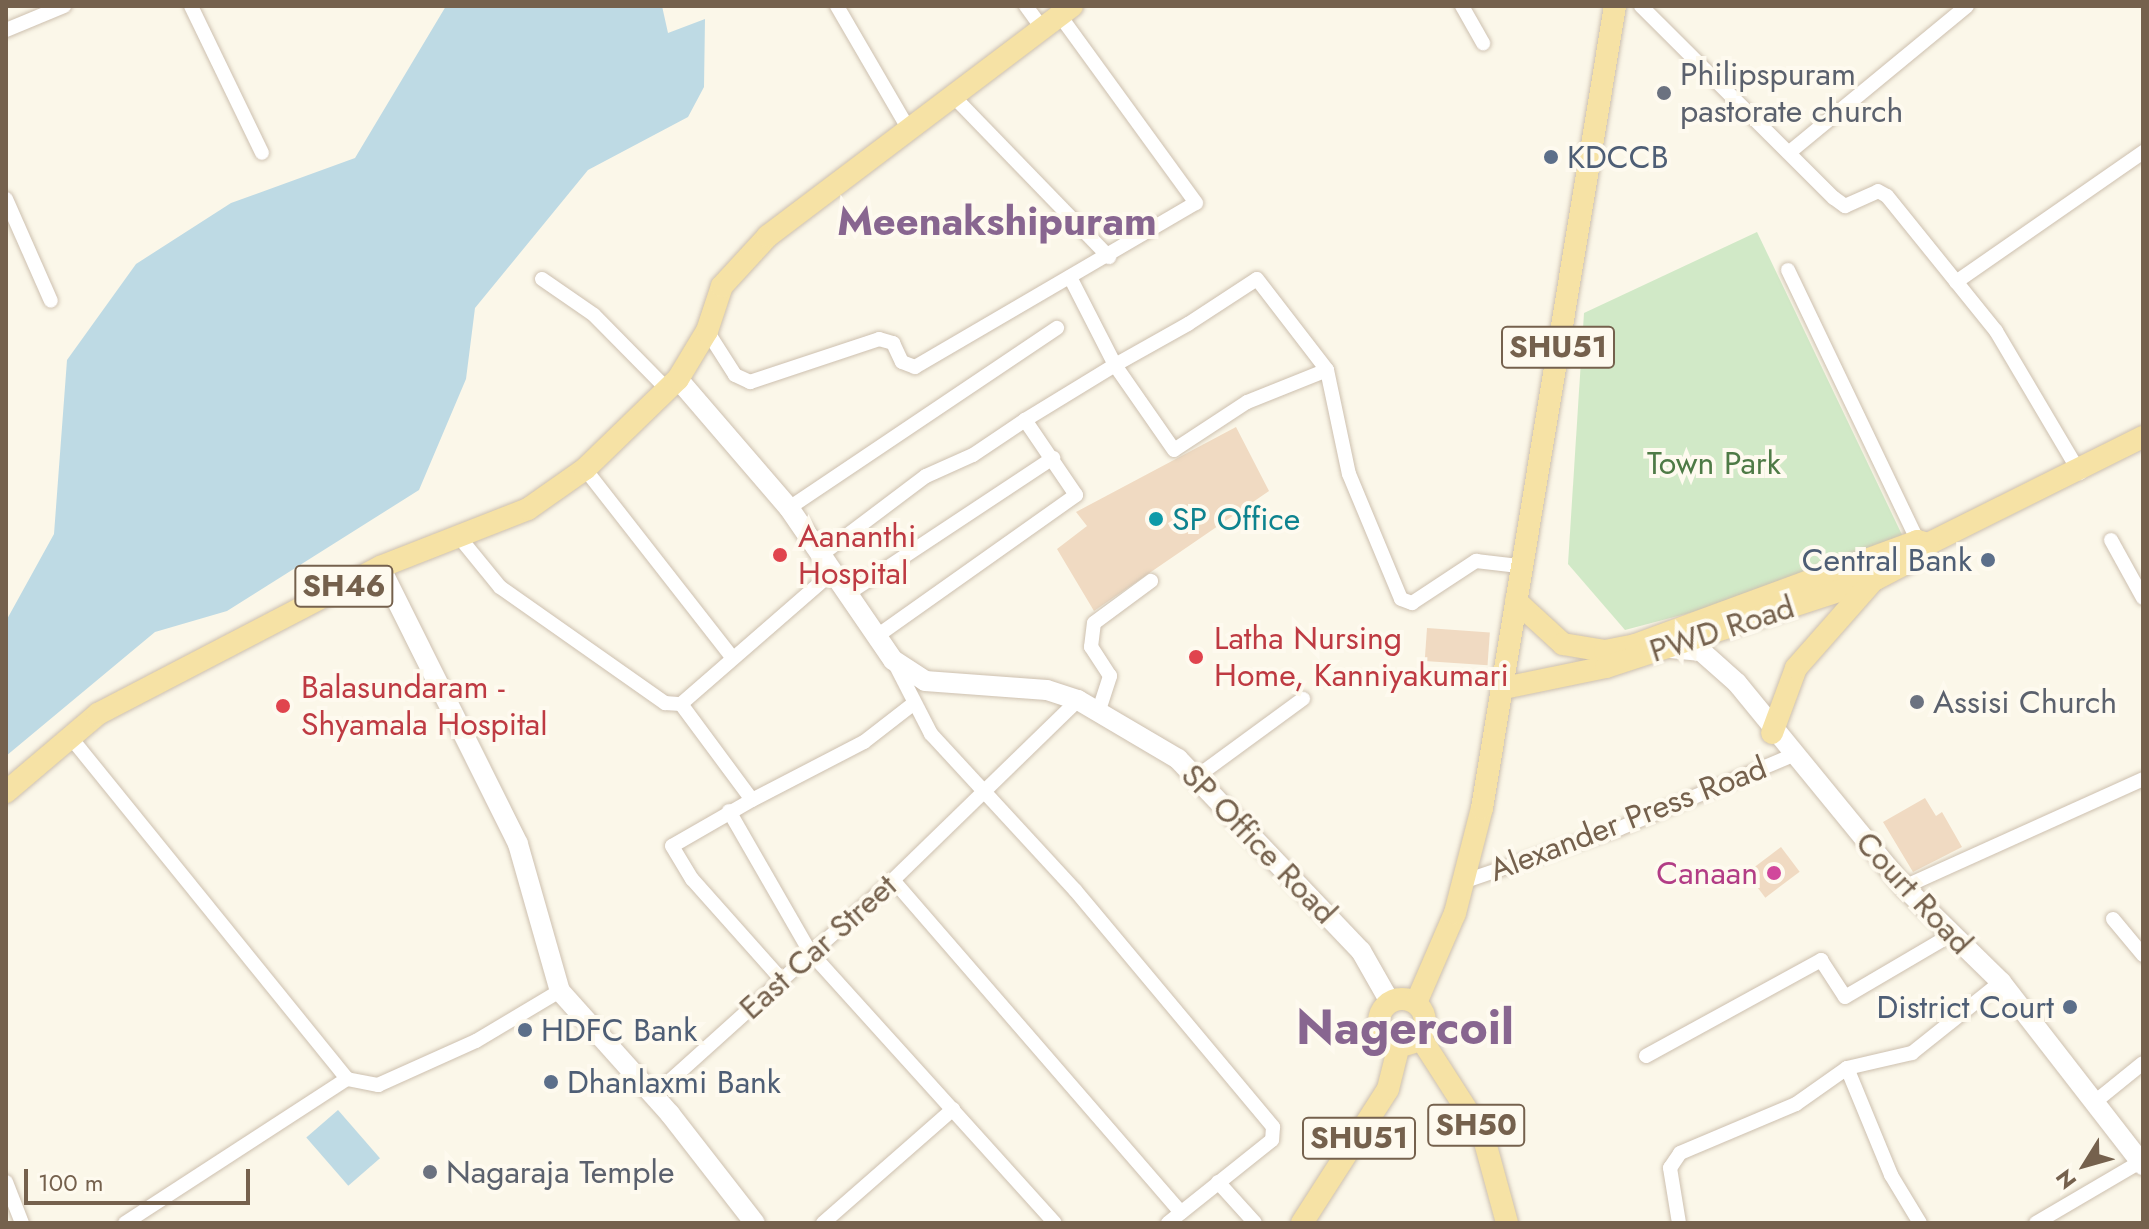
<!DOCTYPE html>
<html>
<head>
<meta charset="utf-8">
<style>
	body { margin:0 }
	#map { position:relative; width:2149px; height:1229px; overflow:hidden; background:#fbf7e9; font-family:Jost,sans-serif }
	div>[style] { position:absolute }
	.green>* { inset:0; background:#d1e9c7 }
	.water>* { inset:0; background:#bedae4; transform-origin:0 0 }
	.building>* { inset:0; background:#f0dac2; transform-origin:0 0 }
	.roads { filter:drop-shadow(0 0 2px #cdc0af) drop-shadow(0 0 2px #cdc0af) }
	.street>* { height:14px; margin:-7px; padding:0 7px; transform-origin:7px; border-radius:7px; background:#fff }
	.secondary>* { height:20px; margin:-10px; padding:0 10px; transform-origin:10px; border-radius:10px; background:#fff }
	.primary>* { height:22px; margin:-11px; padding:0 11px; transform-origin:11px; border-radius:11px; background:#f6e2a5 }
	.primary>.ring { margin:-11px; padding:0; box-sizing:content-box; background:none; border:22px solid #f6e2a5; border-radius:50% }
	.dots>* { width:22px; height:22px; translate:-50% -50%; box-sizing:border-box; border:4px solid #fefaef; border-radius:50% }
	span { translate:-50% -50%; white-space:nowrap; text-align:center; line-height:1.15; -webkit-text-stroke:8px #fefaef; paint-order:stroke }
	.shield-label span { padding:2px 6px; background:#fefaef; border:2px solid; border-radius:6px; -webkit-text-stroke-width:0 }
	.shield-label { font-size:30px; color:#75614d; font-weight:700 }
	.worship-label { font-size:32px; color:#5b616d }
	.left { translate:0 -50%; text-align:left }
	.service-label { font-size:32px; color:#4e5e75 }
	.right { translate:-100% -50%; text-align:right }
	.park-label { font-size:32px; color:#4e7a46 }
	.culture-label { font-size:32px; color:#0d838f }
	.health-label { font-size:32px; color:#be3a42 }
	.street-label { font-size:32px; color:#75614d }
	.hotel-label { font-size:32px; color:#b23c85 }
	.district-label { font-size:40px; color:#886690; font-weight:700 }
	.town-label { font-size:48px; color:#886690; font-weight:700 }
	.frame { position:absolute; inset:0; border:8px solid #75614d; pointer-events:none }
	.north { position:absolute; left:2045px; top:1125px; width:80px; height:80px; -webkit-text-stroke:6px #fefaef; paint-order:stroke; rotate:233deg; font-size:22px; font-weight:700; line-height:32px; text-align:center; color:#75614d }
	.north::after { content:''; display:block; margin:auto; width:28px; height:36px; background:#75614d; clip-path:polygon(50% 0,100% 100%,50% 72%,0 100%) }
	.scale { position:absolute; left:24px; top:1169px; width:226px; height:36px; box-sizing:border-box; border:4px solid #75614d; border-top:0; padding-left:10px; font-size:24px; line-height:28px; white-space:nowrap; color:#75614d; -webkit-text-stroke:6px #fefaef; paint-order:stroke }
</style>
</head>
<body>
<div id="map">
	<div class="green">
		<div style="clip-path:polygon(1757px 232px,1904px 539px,1829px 576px,1625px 630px,1568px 564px,1584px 313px)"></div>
	</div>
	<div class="water">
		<div style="clip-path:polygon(446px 6px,662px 6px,668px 33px,705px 19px,704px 87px,688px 117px,588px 170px,475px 308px,466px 379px,419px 490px,227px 611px,155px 632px,6px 756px,6px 621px,54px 534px,67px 360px,136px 264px,231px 203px,355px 158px)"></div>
		<div style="left:338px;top:1110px;width:64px;height:42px;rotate:49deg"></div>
	</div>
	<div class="building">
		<div style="clip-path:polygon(1236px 427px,1269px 491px,1094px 611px,1057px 549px,1087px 526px,1076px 512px)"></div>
		<div style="left:1427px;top:628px;width:63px;height:33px;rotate:4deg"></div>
		<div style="clip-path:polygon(1925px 798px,1936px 816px,1942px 812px,1962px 847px,1913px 872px,1883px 822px)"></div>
		<div style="left:1781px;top:847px;width:31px;height:43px;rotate:53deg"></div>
	</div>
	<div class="roads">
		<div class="street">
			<div style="left:191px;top:6px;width:163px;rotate:64.2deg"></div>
			<div style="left:837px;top:6px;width:141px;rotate:59.8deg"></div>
			<div style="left:1026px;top:6px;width:29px;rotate:54deg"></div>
			<div style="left:1462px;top:6px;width:43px;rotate:60.4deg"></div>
			<div style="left:1641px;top:6px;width:272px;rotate:44.9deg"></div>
			<div style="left:1834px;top:198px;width:14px;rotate:36deg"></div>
			<div style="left:1845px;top:206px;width:36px;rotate:-24deg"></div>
			<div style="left:1878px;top:191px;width:10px;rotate:29deg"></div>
			<div style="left:1887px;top:196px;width:174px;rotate:51.1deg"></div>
			<div style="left:1996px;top:331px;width:165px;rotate:59.4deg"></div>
			<div style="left:6px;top:30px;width:63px;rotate:-22.5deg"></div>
			<div style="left:954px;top:97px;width:223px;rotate:45.9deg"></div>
			<div style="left:1791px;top:151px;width:228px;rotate:-39.5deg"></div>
			<div style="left:6px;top:199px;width:111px;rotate:66.2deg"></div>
			<div style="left:1788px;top:270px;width:306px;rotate:64.4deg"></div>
			<div style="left:542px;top:279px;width:63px;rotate:34.7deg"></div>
			<div style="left:594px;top:315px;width:104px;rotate:45.4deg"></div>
			<div style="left:1956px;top:282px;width:228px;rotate:-34.8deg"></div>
			<div style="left:707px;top:331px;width:52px;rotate:57.5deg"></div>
			<div style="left:735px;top:375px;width:17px;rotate:25deg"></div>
			<div style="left:750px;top:382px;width:136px;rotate:-18.4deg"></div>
			<div style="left:879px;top:339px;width:15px;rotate:16deg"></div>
			<div style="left:893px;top:343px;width:21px;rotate:65deg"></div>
			<div style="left:902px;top:362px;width:14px;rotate:21deg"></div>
			<div style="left:915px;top:367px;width:325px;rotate:-30.3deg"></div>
			<div style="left:1196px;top:203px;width:231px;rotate:-126deg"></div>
			<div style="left:1327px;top:370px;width:106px;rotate:78.1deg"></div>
			<div style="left:1349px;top:474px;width:135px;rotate:67.4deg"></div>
			<div style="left:1401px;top:599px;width:12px;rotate:20deg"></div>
			<div style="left:1412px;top:603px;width:77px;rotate:-33.3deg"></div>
			<div style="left:1476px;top:561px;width:43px;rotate:6.6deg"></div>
			<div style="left:585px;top:469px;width:237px;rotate:52deg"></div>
			<div style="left:789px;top:508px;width:323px;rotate:-33.9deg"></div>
			<div style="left:460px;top:538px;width:63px;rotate:50.8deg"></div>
			<div style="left:500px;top:587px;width:202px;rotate:35.1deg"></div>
			<div style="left:665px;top:703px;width:16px;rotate:4deg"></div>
			<div style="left:681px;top:704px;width:203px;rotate:-41deg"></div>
			<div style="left:2111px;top:540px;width:66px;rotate:61.1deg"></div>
			<div style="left:821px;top:555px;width:131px;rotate:-37deg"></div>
			<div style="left:926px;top:476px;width:51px;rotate:-24.1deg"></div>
			<div style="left:973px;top:455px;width:63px;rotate:-33.9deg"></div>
			<div style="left:1025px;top:420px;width:105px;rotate:-31.4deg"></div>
			<div style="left:1115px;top:365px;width:84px;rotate:-29.3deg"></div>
			<div style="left:1188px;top:324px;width:82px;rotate:-33.1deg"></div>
			<div style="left:1257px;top:279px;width:115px;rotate:52.4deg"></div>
			<div style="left:1327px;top:370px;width:86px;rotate:158.2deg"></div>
			<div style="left:1247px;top:402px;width:87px;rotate:146.7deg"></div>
			<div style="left:1174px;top:450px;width:103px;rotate:-124.8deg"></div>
			<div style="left:1115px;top:365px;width:99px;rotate:-117.1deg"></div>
			<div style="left:849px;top:593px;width:245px;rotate:-33.5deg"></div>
			<div style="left:877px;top:636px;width:244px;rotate:-35.3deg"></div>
			<div style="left:1076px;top:495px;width:91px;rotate:-124.2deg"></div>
			<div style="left:893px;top:660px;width:83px;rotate:62.8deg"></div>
			<div style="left:931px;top:734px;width:212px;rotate:47.3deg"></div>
			<div style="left:1075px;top:890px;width:309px;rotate:50.1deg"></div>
			<div style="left:1273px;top:1127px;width:13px;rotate:94deg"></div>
			<div style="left:1272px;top:1140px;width:133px;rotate:141.4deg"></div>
			<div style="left:681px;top:704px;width:119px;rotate:53.5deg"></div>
			<div style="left:752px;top:800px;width:92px;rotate:150.1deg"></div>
			<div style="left:672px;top:846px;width:39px;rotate:59deg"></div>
			<div style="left:692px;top:879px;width:135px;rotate:48.3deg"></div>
			<div style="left:1099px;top:710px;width:36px;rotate:-72deg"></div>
			<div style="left:1110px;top:676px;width:35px;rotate:-123deg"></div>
			<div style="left:1091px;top:647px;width:24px;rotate:-83deg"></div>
			<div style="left:1094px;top:623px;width:71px;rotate:-36.4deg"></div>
			<div style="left:72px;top:739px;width:437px;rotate:51deg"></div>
			<div style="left:347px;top:1079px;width:32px;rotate:11deg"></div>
			<div style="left:378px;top:1085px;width:107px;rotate:-24.2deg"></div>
			<div style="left:476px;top:1041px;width:98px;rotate:-30.8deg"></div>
			<div style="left:1199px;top:775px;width:129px;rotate:-36.2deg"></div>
			<div style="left:752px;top:800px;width:126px;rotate:-27.4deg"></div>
			<div style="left:864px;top:742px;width:62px;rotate:-37.8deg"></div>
			<div style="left:729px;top:811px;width:163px;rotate:60.1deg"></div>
			<div style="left:810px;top:952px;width:365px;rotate:47.9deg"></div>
			<div style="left:893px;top:880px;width:440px;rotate:49.1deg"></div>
			<div style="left:1465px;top:881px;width:162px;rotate:-18.8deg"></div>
			<div style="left:1618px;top:829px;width:188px;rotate:-22.9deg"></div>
			<div style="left:1904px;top:887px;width:262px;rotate:-24.3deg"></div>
			<div style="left:2113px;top:919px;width:47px;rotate:50.2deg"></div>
			<div style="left:1646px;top:1056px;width:200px;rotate:-28.7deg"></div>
			<div style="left:1821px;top:960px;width:44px;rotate:57deg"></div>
			<div style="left:1845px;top:997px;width:121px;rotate:-30.4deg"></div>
			<div style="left:1847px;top:1068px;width:116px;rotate:67.6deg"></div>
			<div style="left:1891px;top:1175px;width:56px;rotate:58.9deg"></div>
			<div style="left:653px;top:1096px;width:323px;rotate:-42deg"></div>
			<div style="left:893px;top:880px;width:258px;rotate:-44.2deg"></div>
			<div style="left:2096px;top:1101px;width:60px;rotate:-39deg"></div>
			<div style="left:6px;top:1182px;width:44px;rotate:68.7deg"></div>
			<div style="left:1218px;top:1182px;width:55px;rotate:47.9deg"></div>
			<div style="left:125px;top:1223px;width:265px;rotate:-33deg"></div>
			<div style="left:823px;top:1223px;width:173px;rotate:-41.2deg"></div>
			<div style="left:1679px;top:1223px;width:56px;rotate:-99.3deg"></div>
			<div style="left:1670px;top:1168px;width:18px;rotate:-56deg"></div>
			<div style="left:1680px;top:1153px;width:126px;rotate:-22.9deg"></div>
			<div style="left:1796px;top:1104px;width:62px;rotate:-35.2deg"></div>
			<div style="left:1847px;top:1068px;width:67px;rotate:-13deg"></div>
			<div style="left:1912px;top:1053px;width:114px;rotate:-38.6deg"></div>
			<div style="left:2036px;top:1223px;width:121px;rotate:-30.4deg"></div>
		</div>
		<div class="secondary">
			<div style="left:678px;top:379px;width:170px;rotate:49.3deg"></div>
			<div style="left:789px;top:508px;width:184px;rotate:55.6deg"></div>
			<div style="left:893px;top:660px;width:38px;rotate:33deg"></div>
			<div style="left:925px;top:681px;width:122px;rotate:4.2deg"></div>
			<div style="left:1047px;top:690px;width:33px;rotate:18deg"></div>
			<div style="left:1078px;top:700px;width:116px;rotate:30.5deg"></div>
			<div style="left:1178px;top:759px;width:265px;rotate:46.4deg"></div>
			<div style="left:1361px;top:951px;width:59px;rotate:60.4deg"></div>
			<div style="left:380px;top:567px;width:309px;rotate:63.5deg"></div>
			<div style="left:518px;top:844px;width:153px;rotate:74.1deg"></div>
			<div style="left:560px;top:991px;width:165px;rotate:48.2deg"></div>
			<div style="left:670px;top:1114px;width:138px;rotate:52.1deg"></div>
			<div style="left:1671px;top:648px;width:30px;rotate:6deg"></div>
			<div style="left:1701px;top:651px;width:48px;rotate:41.6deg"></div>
			<div style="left:1737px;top:683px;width:264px;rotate:50.7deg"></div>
			<div style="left:1904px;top:887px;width:136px;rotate:44.4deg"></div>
			<div style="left:2001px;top:982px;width:232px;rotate:52.2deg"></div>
		</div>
		<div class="primary">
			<div style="left:1516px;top:601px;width:64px;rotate:42.5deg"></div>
			<div style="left:1563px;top:644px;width:43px;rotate:9.5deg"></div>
			<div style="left:1605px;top:651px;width:31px;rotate:-11deg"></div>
			<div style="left:1635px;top:645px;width:301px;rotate:-20.2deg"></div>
			<div style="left:1917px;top:541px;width:11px;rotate:15deg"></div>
			<div style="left:1928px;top:544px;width:240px;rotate:-26.5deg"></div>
			<div style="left:1504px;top:688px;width:104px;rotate:-11.6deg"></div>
			<div style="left:1606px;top:667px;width:284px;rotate:-18.1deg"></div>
			<div style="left:1876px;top:579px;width:54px;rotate:-27.5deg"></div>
			<div style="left:1924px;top:554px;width:11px;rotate:-68deg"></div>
			<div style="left:1772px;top:733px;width:69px;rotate:-69.7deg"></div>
			<div style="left:1796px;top:668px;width:113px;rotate:-48.6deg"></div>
			<div style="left:6px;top:792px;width:121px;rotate:-40.3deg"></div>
			<div style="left:98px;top:714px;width:318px;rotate:-27.5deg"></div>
			<div style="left:380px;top:567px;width:159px;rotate:-21.4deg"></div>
			<div style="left:528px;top:509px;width:70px;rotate:-35.1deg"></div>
			<div style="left:585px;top:469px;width:129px;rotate:-44.1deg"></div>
			<div style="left:678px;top:379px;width:56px;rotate:-58.9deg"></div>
			<div style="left:707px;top:331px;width:47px;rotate:-71.6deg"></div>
			<div style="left:722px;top:286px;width:68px;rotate:-47.4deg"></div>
			<div style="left:768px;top:236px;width:381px;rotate:-37.1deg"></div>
			<div class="ring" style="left:1379px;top:999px;width:24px;height:24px"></div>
			<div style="left:1416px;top:1003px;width:98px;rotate:-66.6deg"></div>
			<div style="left:1455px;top:913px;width:108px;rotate:-75.6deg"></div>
			<div style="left:1482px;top:808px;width:813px;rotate:-80.58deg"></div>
			<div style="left:1420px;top:1037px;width:117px;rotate:57.3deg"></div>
			<div style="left:1483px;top:1135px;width:91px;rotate:74.7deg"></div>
			<div style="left:1302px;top:1223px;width:159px;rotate:-57.3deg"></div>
			<div style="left:1388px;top:1089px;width:45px;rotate:-76deg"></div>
		</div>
	</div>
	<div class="dots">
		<div style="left:1664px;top:93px;background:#6b7280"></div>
		<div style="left:1551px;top:157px;background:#5c6f8a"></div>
		<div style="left:1156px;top:519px;background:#0f9aa8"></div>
		<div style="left:780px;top:555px;background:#e0444e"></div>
		<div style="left:1988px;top:560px;background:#5c6f8a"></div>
		<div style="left:1196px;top:657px;background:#e0444e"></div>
		<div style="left:1917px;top:702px;background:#6b7280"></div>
		<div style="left:283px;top:706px;background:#e0444e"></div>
		<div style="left:1774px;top:873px;background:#d1479c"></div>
		<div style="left:2070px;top:1007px;background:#5c6f8a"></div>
		<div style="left:525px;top:1030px;background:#5c6f8a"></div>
		<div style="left:551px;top:1082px;background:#5c6f8a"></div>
		<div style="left:430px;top:1172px;background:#6b7280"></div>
	</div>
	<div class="shield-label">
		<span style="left:1558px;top:347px">SHU51</span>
		<span style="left:344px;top:586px">SH46</span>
		<span style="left:1476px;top:1125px">SH50</span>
		<span style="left:1359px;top:1138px">SHU51</span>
	</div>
	<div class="worship-label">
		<span class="left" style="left:1680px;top:93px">Philipspuram<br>pastorate church</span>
		<span class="left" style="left:1933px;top:702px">Assisi Church</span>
		<span class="left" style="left:446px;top:1172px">Nagaraja Temple</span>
	</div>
	<div class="service-label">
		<span class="left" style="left:1567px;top:157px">KDCCB</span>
		<span class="right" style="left:1972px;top:560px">Central Bank</span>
		<span class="right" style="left:2054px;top:1007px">District Court</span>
		<span class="left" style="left:541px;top:1030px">HDFC Bank</span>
		<span class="left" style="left:567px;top:1082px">Dhanlaxmi Bank</span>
	</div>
	<div class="park-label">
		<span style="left:1714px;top:463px">Town Park</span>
	</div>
	<div class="culture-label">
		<span class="left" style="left:1172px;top:519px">SP Office</span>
	</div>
	<div class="health-label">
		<span class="left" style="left:798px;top:555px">Aananthi<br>Hospital</span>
		<span class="left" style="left:1214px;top:657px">Latha Nursing<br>Home, Kanniyakumari</span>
		<span class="left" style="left:301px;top:706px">Balasundaram -<br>Shyamala Hospital</span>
	</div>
	<div class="street-label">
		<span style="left:1722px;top:629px;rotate:-18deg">PWD Road</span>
		<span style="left:1628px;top:819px;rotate:-21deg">Alexander Press Road</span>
		<span style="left:1259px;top:844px;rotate:46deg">SP Office Road</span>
		<span style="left:1914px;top:893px;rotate:47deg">Court Road</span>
		<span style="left:818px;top:947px;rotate:-42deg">East Car Street</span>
	</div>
	<div class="hotel-label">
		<span class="right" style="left:1758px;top:873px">Canaan</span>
	</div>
	<div class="district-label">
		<span style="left:997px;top:221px">Meenakshipuram</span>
	</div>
	<div class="town-label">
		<span style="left:1405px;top:1028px">Nagercoil</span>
	</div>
	<div class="frame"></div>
	<div class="north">N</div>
	<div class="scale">100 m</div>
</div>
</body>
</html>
